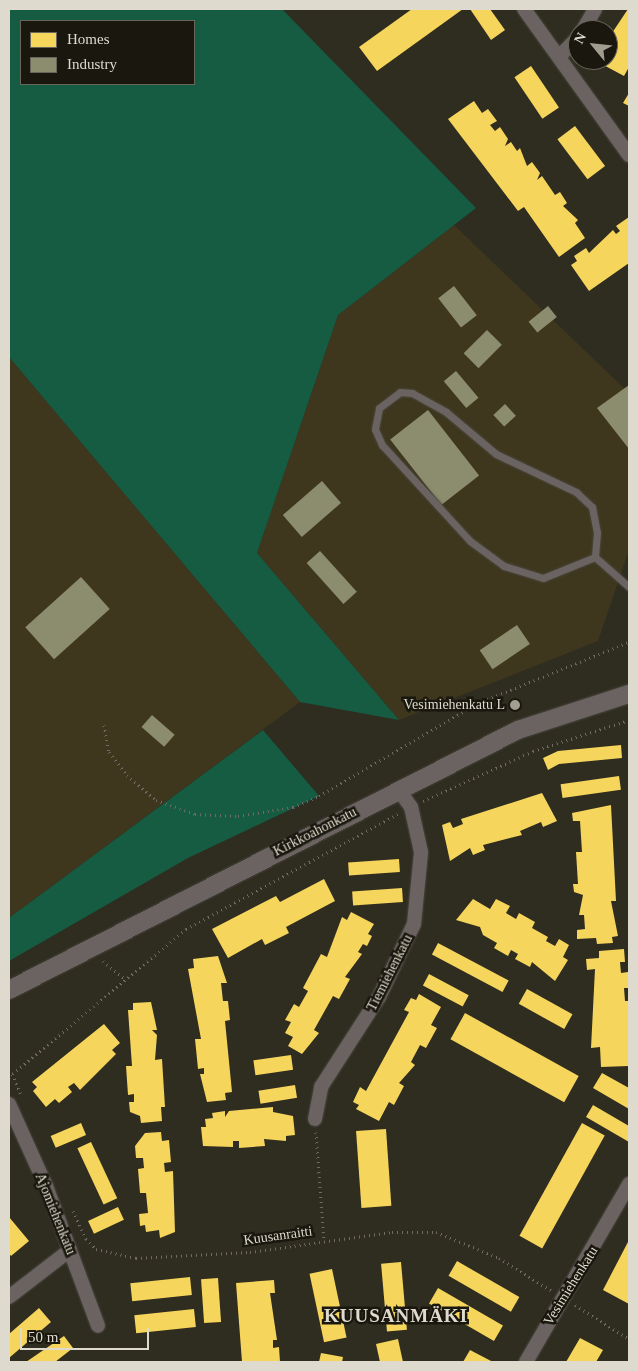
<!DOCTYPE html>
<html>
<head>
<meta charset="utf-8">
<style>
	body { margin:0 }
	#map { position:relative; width:638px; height:1371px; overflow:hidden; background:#2f2c20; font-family:"Times New Roman",serif }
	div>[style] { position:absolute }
	.built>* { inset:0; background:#3e371d }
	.forest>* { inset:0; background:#155c43 }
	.homes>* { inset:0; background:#f6d55c; transform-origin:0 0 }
	.industry>* { inset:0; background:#8c8c6e; transform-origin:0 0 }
	.path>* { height:3px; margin-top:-1.5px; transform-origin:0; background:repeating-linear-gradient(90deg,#706966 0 1px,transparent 0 5px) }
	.roads { filter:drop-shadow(0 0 1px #49473e) drop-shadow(0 0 1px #49473e) }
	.service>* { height:7px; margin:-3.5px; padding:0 3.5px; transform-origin:3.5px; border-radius:3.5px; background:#6b6361 }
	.minor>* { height:14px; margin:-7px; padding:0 7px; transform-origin:7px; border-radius:7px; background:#6b6361 }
	.tertiary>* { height:18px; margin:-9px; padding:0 9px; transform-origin:9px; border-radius:9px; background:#6b6361 }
	.dots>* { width:14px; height:14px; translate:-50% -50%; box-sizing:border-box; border:2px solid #1a170e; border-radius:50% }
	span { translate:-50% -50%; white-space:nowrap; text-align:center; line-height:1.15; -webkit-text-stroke:5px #1a170e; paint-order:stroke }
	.poi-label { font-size:14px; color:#dedbce }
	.right { translate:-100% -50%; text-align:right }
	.street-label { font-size:14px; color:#dedbce }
	.district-label { font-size:19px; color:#dedbce; font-weight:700; letter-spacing:1px }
	.frame { position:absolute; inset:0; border:10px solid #dedbce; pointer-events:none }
	.legend { position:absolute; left:20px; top:20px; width:175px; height:65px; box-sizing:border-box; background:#1a170e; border:1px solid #68655b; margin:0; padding:6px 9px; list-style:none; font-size:15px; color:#dedbce }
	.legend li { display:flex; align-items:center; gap:10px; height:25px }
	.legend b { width:25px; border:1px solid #68655b }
	.north { position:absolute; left:568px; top:20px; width:50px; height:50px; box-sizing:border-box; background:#1a170e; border:1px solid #68655b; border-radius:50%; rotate:298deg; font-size:14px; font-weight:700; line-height:20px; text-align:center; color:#dedbce }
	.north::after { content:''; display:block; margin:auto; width:18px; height:22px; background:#a19e91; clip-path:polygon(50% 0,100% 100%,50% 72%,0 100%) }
	.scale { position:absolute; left:20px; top:1328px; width:129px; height:22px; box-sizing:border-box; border:2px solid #dedbce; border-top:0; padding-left:6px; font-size:15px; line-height:18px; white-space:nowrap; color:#dedbce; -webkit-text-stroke:4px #1a170e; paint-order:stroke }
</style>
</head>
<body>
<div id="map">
	<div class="built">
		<div style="clip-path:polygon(454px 225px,629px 393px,629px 550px,598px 641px,399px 720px,257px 553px,338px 315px)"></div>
		<div style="clip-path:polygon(9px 357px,300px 702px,9px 918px)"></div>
	</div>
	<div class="forest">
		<div style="clip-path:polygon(evenodd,9px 9px,282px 9px,476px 208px,338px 315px,257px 553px,399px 720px,300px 702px,9px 357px,9px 9px,21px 21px,194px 21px,194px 84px,21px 84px,21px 21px)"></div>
		<div style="clip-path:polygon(263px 730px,319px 796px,188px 858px,9px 961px,9px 918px)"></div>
	</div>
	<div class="homes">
		<div style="clip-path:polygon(412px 9px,463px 9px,377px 71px,359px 47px)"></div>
		<div style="clip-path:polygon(470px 9px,490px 9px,505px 30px,491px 40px)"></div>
		<div style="clip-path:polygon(628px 9px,629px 67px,624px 76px,596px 61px,608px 60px,608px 39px)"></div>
		<div style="left:531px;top:66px;width:50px;height:20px;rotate:56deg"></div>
		<div style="clip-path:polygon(629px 93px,629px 106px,623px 103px)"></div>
		<div style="clip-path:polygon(474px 101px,482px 113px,488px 109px,497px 121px,490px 125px,495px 131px,500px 127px,508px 139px,505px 146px,511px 142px,517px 151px,520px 148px,527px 166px,532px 162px,540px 173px,537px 180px,542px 176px,555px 195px,560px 192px,567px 203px,563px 206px,578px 220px,575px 223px,585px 238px,559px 257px,524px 207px,518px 211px,448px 119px)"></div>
		<div style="left:575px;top:126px;width:50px;height:22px;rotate:53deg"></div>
		<div style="clip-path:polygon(629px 217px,629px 263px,589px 291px,571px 265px,577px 261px,574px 256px,586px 248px,589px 253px,613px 230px,616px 234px,620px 231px,616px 226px)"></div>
		<div style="clip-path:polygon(621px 745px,622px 758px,559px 764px,548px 770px,543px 758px,558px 751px)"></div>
		<div style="left:619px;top:776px;width:14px;height:59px;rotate:82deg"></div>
		<div style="clip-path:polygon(542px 793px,557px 821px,543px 827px,541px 822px,520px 831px,522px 835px,483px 845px,485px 850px,473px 855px,470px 848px,450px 861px,442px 825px,450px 822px,453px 828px,463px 824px,461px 819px)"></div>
		<div style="clip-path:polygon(611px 805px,616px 901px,611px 901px,618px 936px,612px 937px,613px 943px,597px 944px,596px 938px,577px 939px,577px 930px,585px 929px,584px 915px,579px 915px,583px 895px,574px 892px,573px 884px,578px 884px,576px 852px,582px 852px,580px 821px,573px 821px,572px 813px)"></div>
		<div style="left:399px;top:859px;width:13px;height:51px;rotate:86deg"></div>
		<div style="clip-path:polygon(324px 879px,335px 901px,286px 927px,289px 933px,265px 945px,262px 939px,228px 958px,212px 929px,276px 896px,280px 902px)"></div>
		<div style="left:402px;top:888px;width:14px;height:50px;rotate:86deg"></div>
		<div style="clip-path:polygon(473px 899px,490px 909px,496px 899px,510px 906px,506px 913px,516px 919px,519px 913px,535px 922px,532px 928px,548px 937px,546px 941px,555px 946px,559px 939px,569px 945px,563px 957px,568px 960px,555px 981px,532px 962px,530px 967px,515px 959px,518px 954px,511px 950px,508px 956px,494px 948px,497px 943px,483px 935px,480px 927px,456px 920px)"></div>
		<div style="clip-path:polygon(351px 912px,374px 924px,368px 934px,372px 936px,367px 946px,363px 944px,358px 952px,362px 954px,345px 977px,350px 979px,339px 999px,333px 996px,314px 1030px,319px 1033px,302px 1054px,288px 1046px,293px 1037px,285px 1033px,291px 1022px,285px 1020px,294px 1004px,299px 1007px,308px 991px,303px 988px,321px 954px,327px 957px,342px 917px,347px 920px)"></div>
		<div style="left:438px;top:943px;width:80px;height:13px;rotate:28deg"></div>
		<div style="clip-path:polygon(624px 949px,625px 962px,620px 962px,621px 973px,628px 972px,629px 988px,624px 988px,625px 1001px,629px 1001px,629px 1066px,601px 1067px,600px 1047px,591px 1048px,595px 969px,587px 970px,586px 959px,599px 958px,599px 951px)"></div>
		<div style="clip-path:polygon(218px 956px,227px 983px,221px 983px,223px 1001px,228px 1001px,230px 1020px,225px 1021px,232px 1092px,225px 1093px,226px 1100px,207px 1102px,200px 1074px,204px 1074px,204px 1068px,198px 1069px,195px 1039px,201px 1039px,188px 969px,194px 968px,193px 959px)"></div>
		<div style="left:429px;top:974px;width:45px;height:13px;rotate:28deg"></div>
		<div style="left:527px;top:989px;width:52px;height:17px;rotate:29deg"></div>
		<div style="clip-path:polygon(419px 994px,441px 1007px,431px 1025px,437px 1028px,426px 1048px,420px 1045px,411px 1062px,415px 1065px,399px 1083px,404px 1086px,394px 1105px,389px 1102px,379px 1121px,356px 1109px,359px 1105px,353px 1102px,360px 1087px,366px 1091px,409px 1012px,404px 1010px,411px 998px,416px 1000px)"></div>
		<div style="clip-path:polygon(151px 1002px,157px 1030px,152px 1030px,157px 1035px,155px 1060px,162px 1059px,165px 1107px,161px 1107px,162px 1121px,141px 1123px,140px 1116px,130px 1112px,129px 1102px,134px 1102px,134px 1094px,128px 1095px,126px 1066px,132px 1066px,128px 1010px,133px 1010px,133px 1003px)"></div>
		<div style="left:465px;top:1013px;width:130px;height:30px;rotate:29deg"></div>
		<div style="clip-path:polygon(104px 1024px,120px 1043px,112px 1050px,116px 1054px,80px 1090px,74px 1083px,68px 1087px,72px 1092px,59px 1103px,55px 1099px,46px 1107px,33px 1091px,37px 1087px,32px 1082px)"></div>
		<div style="left:291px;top:1055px;width:15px;height:38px;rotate:82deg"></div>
		<div style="clip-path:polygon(602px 1073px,629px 1088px,629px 1109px,593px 1088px)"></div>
		<div style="left:295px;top:1085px;width:13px;height:37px;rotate:81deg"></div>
		<div style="clip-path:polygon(593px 1105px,629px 1126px,629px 1142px,586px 1117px)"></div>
		<div style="clip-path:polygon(273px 1107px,273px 1112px,293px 1116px,295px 1135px,286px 1136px,286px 1141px,264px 1139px,265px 1146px,239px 1148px,239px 1141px,233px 1141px,233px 1147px,203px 1146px,201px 1127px,206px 1127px,205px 1119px,213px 1118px,212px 1113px,225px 1111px,225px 1117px,229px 1111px)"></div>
		<div style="left:81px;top:1123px;width:13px;height:33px;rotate:67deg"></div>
		<div style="left:582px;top:1123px;width:26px;height:129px;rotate:29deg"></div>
		<div style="left:386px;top:1129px;width:77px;height:30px;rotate:86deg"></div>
		<div style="clip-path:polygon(161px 1132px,162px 1141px,169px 1140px,171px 1162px,164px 1163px,165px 1172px,173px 1171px,175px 1232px,160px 1238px,159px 1230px,146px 1232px,145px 1225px,140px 1226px,139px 1214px,148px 1213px,146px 1193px,140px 1193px,138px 1169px,144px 1168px,143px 1158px,136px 1158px,135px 1146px,145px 1133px)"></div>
		<div style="left:91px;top:1142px;width:62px;height:15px;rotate:65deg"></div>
		<div style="left:118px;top:1207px;width:14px;height:33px;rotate:65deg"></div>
		<div style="clip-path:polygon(9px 1217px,29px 1241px,11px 1256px,9px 1253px)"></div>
		<div style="clip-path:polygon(629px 1240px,629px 1304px,603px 1290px)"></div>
		<div style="left:457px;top:1261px;width:72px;height:17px;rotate:30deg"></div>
		<div style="left:401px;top:1262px;width:68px;height:20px;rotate:85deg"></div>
		<div style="left:332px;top:1269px;width:70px;height:23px;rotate:78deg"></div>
		<div style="left:190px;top:1277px;width:18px;height:60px;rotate:84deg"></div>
		<div style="left:218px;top:1278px;width:44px;height:17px;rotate:86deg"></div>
		<div style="clip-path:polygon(274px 1280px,275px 1293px,270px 1293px,277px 1340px,273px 1340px,273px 1348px,279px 1347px,280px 1362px,242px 1362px,236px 1283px)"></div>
		<div style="left:438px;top:1288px;width:75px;height:18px;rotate:30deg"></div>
		<div style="clip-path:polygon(39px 1308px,51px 1322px,9px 1358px,9px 1334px)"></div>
		<div style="left:194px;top:1309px;width:18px;height:60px;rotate:84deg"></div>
		<div style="clip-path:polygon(64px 1336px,73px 1348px,55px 1362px,26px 1362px)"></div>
		<div style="clip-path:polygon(580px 1338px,603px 1350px,596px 1362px,566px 1362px)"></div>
		<div style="clip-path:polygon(398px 1339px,403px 1362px,380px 1362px,376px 1344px)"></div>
		<div style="clip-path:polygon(470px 1350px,493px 1362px,463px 1362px)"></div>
		<div style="clip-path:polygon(321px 1353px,343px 1357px,342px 1362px,319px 1362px)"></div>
	</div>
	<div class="industry">
		<div style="left:454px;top:286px;width:37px;height:20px;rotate:52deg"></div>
		<div style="left:548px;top:306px;width:14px;height:25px;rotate:51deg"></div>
		<div style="left:487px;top:330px;width:21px;height:33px;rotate:45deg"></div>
		<div style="left:456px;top:371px;width:35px;height:16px;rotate:50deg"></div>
		<div style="clip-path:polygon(629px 385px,629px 449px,597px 408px)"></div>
		<div style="left:505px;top:404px;width:16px;height:16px;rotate:47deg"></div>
		<div style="left:428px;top:410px;width:83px;height:48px;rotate:52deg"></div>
		<div style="left:322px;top:481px;width:29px;height:52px;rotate:49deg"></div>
		<div style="left:320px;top:551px;width:55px;height:18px;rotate:48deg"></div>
		<div style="left:81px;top:577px;width:43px;height:75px;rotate:48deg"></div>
		<div style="left:517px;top:625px;width:23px;height:45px;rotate:56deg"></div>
		<div style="left:152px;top:715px;width:30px;height:16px;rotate:41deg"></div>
	</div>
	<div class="path">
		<div style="left:104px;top:725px;width:27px;rotate:80deg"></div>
		<div style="left:109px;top:752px;width:29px;rotate:52deg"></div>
		<div style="left:127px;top:775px;width:38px;rotate:41deg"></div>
		<div style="left:156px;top:800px;width:41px;rotate:19.7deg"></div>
		<div style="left:195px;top:814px;width:43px;rotate:2.7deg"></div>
		<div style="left:238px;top:816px;width:56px;rotate:-9.3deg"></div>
		<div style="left:293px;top:807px;width:28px;rotate:-23deg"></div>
		<div style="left:319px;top:796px;width:184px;rotate:-30.3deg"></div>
		<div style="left:478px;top:703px;width:163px;rotate:-22deg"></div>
		<div style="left:423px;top:801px;width:121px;rotate:-24.4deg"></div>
		<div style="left:533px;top:751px;width:101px;rotate:-17.9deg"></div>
		<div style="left:103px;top:961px;width:27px;rotate:39deg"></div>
		<div style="left:12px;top:1074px;width:22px;rotate:66deg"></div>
		<div style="left:9px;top:1077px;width:231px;rotate:-39.9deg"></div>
		<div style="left:186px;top:929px;width:241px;rotate:-28.5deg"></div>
		<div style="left:316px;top:1132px;width:109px;rotate:85.8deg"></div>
		<div style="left:73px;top:1211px;width:31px;rotate:65deg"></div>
		<div style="left:86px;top:1239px;width:14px;rotate:45deg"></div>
		<div style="left:96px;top:1249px;width:41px;rotate:12.7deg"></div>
		<div style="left:136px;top:1258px;width:114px;rotate:-3deg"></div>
		<div style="left:250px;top:1252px;width:143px;rotate:-8deg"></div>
		<div style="left:392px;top:1232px;width:44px"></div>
		<div style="left:436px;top:1232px;width:68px;rotate:22.4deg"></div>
		<div style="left:499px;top:1258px;width:62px;rotate:31.9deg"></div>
		<div style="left:575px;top:1305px;width:64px;rotate:32.2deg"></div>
	</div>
	<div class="roads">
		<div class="service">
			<div style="left:595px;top:557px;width:56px;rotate:158deg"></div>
			<div style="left:543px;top:578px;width:41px;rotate:-162.9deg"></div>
			<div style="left:504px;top:566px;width:42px;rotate:-143.7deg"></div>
			<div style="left:470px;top:541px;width:130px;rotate:-132.5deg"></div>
			<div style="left:382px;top:445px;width:17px;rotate:-114deg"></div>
			<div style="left:375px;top:429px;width:21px;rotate:-79deg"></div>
			<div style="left:379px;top:408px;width:26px;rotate:-37deg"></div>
			<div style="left:400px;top:392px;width:12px;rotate:5deg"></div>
			<div style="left:412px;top:393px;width:39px;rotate:29deg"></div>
			<div style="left:446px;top:412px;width:65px;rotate:40deg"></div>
			<div style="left:496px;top:454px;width:89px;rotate:25.4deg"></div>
			<div style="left:576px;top:492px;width:22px;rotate:43deg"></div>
			<div style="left:592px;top:507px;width:26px;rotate:79deg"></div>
			<div style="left:597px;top:533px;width:24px;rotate:95deg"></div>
			<div style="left:595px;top:557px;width:45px;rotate:41.4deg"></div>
		</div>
		<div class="minor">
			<div style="left:524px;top:9px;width:180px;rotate:54.3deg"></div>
			<div style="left:583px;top:30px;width:24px;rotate:-60deg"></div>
			<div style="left:559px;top:57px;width:28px;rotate:-46deg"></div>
			<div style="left:9px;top:1104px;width:90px;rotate:65.7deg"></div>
			<div style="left:46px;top:1186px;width:149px;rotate:69.6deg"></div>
			<div style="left:315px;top:1119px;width:33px;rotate:-79deg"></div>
			<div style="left:321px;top:1087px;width:107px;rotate:-57.2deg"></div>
			<div style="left:379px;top:997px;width:81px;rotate:-64.4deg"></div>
			<div style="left:414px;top:924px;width:72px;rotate:-84.4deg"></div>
			<div style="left:421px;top:852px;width:46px;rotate:-102.5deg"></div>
			<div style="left:411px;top:807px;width:22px;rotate:-126deg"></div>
			<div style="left:9px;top:1297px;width:77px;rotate:-37.6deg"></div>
			<div style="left:526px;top:1362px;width:206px;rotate:-59.9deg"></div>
		</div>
		<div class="tertiary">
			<div style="left:9px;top:990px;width:572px;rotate:-27.06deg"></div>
			<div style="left:518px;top:730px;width:117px;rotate:-18deg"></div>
		</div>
	</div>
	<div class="dots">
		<div style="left:515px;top:705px;background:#a19e91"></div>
	</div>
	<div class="poi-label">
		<span class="right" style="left:505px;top:705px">Vesimiehenkatu L</span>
	</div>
	<div class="street-label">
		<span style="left:315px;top:832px;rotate:-27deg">Kirkkoahonkatu</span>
		<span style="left:390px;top:973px;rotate:-63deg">Tiemiehenkatu</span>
		<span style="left:55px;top:1214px;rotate:68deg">Ajomiehenkatu</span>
		<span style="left:278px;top:1236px;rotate:-8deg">Kuusanraitti</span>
		<span style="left:571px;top:1286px;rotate:-58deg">Vesimiehenkatu</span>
	</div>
	<div class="district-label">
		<span style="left:396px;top:1316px">KUUSANMÄKI</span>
	</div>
	<div class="frame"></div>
	<ul class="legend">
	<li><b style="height:14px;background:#f6d55c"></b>Homes</li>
	<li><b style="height:14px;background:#8c8c6e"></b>Industry</li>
	</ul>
	<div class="north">N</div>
	<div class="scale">50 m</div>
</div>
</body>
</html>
